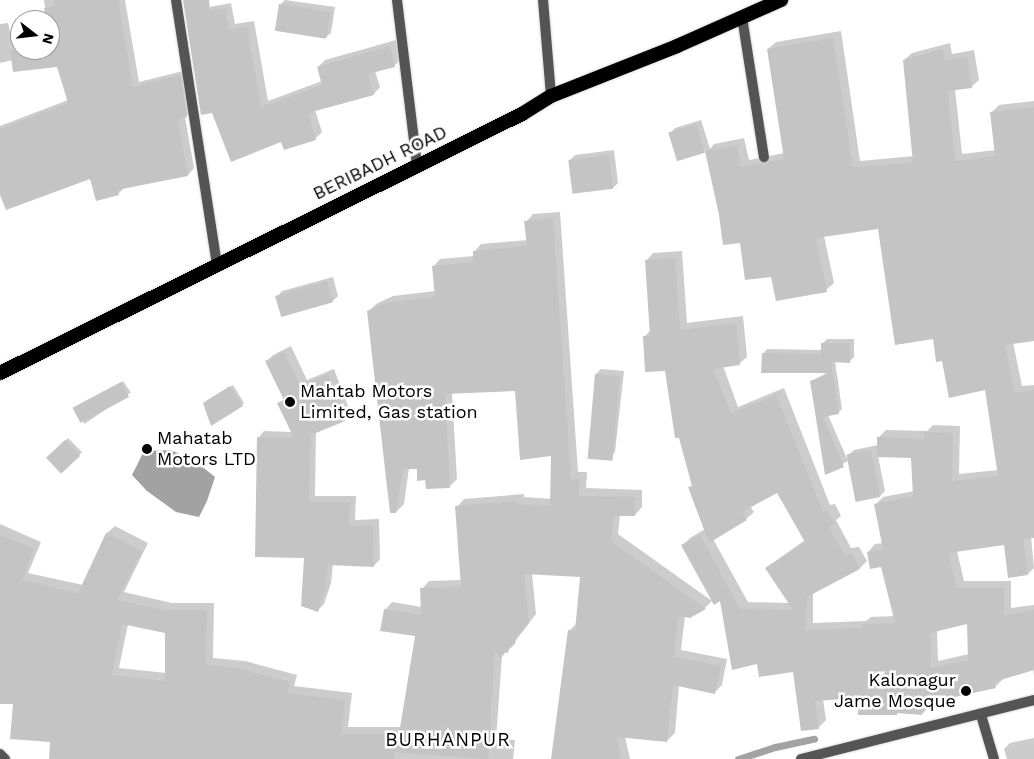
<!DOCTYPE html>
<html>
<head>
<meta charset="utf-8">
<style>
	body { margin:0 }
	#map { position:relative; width:1034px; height:759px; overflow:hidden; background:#fff; font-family:"Work Sans",sans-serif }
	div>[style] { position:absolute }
	.water>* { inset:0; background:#a2a2a2 }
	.shadow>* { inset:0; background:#0003; transform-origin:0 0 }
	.stream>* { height:7px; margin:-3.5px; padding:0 3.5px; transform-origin:3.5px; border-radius:3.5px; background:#a2a2a2 }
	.building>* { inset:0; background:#c4c4c4; transform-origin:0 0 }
	.roads { filter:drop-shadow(0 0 1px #dbdbdb) drop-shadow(0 0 1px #dbdbdb) }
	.minor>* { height:10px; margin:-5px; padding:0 5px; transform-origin:5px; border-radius:5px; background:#545454 }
	.tertiary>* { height:10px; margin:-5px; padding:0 5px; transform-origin:5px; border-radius:5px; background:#545454 }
	.trunk>* { height:14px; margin:-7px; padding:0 7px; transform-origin:7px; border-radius:7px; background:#000 }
	.dots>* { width:14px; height:14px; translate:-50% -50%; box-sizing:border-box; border:2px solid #fff; border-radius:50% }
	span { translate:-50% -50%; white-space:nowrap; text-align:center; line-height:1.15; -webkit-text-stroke:5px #fff; paint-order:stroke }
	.street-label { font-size:18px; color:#000 }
	.poi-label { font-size:18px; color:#000 }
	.left { translate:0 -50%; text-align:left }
	.right { translate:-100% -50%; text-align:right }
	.neighbourhood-label { font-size:19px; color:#000; letter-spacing:1px }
	.north { position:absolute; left:10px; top:10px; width:50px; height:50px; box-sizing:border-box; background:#fff; border:1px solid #999; border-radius:50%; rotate:106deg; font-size:14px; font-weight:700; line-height:20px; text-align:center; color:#000 }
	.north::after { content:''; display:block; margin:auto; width:18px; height:22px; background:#000; clip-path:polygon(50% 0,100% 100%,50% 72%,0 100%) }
</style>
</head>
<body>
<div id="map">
	<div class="water">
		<div style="clip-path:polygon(171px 450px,195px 461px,215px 477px,207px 501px,199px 517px,176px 512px,147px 491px,132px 475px,144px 451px)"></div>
	</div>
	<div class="shadow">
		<div style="clip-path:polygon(44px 0,125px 0,139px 82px,187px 70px,193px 110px,185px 117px,194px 168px,188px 175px,125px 187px,118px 194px,91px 178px,0 191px,0 126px,68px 100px,58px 66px,13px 60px,0 63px,0 24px,8px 23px,11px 36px,20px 34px,20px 50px,50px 50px,50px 20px,47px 20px)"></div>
		<div style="clip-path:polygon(285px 0,335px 7px,331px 33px,325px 38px,280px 5px)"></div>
		<div style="clip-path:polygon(231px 3px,235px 24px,254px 21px,268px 101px,322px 81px,318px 67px,325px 60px,396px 40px,401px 59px,394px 66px,375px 71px,380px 87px,374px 94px,315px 110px,322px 132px,315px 139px,282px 141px,193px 10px)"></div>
		<div style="clip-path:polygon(evenodd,841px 31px,860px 161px,914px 156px,904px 60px,912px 53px,950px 43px,952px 54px,974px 50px,979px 80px,971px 87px,955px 89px,962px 154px,996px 150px,991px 113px,999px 105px,1034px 101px,1034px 340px,1013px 342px,1022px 386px,1034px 385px,1034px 537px,1031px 537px,1034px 568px,1028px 574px,1009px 577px,1005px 544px,957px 551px,964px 581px,1011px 581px,1011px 608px,1034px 605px,1034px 677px,1033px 669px,1003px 679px,995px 687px,930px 701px,930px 706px,922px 714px,899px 712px,897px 714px,859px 696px,823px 699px,826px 720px,818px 728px,794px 671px,758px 663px,721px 599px,683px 545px,690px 538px,705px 529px,689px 488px,693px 485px,666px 370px,645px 336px,651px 330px,646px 261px,653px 253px,682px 251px,687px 323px,743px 316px,747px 357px,739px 364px,723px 366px,738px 407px,784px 388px,830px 505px,835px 504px,841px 516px,836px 520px,851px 548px,859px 547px,867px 561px,860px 568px,813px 592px,813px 623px,866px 621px,871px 617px,895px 616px,882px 566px,868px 552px,875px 544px,883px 543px,876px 504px,883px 497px,914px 491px,912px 456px,878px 456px,885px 491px,880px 496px,848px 455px,854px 450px,878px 445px,878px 438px,886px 430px,927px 431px,933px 425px,960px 426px,959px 474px,998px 470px,986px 388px,943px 360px,879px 227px,824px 236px,834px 283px,826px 290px,772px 275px,741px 242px,720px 215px,706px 150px,704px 152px,670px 134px,675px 128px,701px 120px,710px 149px,714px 144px,744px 138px,749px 160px,784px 153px,768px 49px,776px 42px,841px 31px,778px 492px,805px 540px,766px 568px,790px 603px,748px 602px,713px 539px,746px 519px,754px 512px,750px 506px,778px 492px,841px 31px,968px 622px,969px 654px,938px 661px,937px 630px,968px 622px)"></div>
		<div style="clip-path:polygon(614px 150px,618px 183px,613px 188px,569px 161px,575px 155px)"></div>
		<div style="clip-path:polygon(evenodd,560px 212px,578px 472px,587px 472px,586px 488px,642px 490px,642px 507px,635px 515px,620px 515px,618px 534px,712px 601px,705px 608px,690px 616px,685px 616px,681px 650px,727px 659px,722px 685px,715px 692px,679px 685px,675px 733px,667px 741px,625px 737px,630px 759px,553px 759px,569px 631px,577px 623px,582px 576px,532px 573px,536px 614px,516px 640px,515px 644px,502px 656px,496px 739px,515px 740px,513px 759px,50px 759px,51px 741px,14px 703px,0 702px,0 524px,41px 542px,28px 573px,83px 585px,107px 533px,115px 526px,148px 543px,124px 592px,172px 603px,214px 603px,213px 658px,245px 661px,297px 675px,294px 686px,352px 693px,348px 727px,402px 727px,417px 635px,385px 610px,392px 602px,422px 607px,422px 589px,429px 581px,462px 580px,457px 507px,464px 499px,524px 494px,524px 497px,552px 499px,553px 455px,516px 390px,452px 393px,457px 479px,450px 486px,426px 478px,418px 468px,409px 468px,404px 504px,396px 512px,368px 312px,376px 304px,393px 296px,435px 291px,433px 267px,440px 259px,474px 256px,474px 252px,481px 244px,528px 240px,526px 222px,533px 214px,560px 212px,128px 624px,166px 632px,166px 673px,119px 668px,128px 624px)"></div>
		<div style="clip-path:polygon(333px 277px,338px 296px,333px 301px,277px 297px,282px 291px)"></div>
		<div style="clip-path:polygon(827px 339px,854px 339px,854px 357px,849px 362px,835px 361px,842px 409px,838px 413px,828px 415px,848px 461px,826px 473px,812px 382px,828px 372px,763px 354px,767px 349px,823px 350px,823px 343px)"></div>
		<div style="clip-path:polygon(291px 346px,307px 380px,334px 369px,351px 414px,345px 420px,316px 431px,315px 496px,356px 496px,355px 520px,379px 519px,380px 559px,374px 566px,333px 564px,331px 583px,324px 604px,318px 610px,306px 556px,258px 438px,264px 431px,292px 432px,279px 404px,285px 398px,267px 361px,273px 355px)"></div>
		<div style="clip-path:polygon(601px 369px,624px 371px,615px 452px,609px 457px,596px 374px)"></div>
		<div style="left:123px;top:381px;width:14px;height:56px;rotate:56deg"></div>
		<div style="clip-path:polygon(233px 385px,244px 403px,242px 405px,206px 401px)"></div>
		<div style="left:68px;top:438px;width:20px;height:28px;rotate:45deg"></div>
		<div style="clip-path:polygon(1034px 738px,1034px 759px,1007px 759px,1004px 749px,1010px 743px)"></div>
	</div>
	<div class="stream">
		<div style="left:738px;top:759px;width:39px;rotate:-18deg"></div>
		<div style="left:775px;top:747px;width:40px;rotate:-12deg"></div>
	</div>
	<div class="building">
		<div style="clip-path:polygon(54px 0,118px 0,133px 87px,181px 75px,187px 117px,178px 119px,188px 176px,117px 190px,119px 195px,96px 201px,90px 179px,6px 210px,0 195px,0 129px,68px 103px,57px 67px,13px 72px,10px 50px,51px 50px,50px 20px,46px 20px,44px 8px,55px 6px)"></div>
		<div style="clip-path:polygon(183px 0,209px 0,210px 11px,225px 8px,229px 30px,247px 27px,261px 107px,322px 85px,317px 67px,390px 46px,395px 67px,368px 74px,374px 95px,308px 113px,316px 140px,284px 150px,281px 142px,231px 162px,212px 113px,201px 115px)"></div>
		<div style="left:279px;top:4px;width:52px;height:27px;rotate:9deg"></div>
		<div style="clip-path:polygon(evenodd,833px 38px,853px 167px,913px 163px,903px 60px,942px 49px,945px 60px,967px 57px,972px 88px,948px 91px,955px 161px,995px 156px,990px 112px,1034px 107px,1034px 341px,1005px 345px,1015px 393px,1034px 390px,1034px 538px,1023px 539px,1028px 575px,1008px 578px,1004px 545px,948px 553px,957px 588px,1004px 588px,1004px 615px,1034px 610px,1034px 670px,994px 682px,996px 688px,923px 704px,922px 715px,897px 713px,897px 715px,858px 715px,858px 698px,815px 701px,819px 729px,801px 731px,793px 672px,759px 677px,757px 664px,732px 670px,720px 601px,714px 605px,681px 545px,700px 535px,740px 609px,793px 610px,765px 568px,805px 542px,777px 493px,742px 512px,747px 520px,709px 543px,688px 487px,692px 486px,679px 438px,675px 438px,665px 371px,645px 372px,643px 336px,650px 336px,645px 260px,675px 258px,680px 330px,736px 323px,740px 365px,713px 369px,731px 413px,776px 395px,823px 512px,827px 511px,835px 524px,829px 527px,844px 555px,852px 554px,860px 569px,807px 597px,806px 630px,862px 628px,862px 624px,895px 623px,881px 567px,870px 569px,867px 552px,883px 549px,874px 504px,913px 496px,911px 458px,877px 457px,877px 437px,924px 439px,924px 432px,953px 433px,952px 481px,998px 476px,985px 390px,949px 398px,942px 361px,936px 362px,933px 339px,895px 345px,878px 229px,816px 238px,827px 292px,776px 301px,771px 277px,745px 280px,740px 243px,723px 245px,719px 215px,705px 151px,737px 145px,741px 167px,784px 159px,767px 49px,833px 38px,967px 624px,968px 660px,931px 668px,930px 633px,967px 624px)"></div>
		<div style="left:696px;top:124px;width:30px;height:29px;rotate:73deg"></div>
		<div style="left:609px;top:155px;width:34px;height:41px;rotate:83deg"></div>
		<div style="clip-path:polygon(evenodd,553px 218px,571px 479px,580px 479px,579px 496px,635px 497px,635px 516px,614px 516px,611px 541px,706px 609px,690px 618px,679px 616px,674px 657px,721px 666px,715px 694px,673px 685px,667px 742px,617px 737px,621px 759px,551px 759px,568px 630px,575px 631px,580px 577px,524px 574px,529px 623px,509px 648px,508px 653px,505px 652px,500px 659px,495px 650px,488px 759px,394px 752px,394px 759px,49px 759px,50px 742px,10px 739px,13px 704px,0 704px,0 535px,34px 549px,22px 580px,78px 593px,106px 533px,142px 551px,117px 600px,164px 610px,207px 610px,206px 665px,237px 668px,290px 682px,287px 693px,345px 700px,341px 734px,399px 734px,415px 636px,380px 631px,384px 609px,421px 615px,420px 588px,461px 587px,455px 506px,517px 501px,517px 504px,550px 506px,551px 456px,520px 460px,515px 391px,445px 394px,450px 488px,426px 489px,425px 480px,417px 481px,417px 469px,403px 469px,396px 513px,390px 513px,367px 311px,385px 303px,435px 297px,432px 266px,473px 262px,473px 251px,527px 246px,524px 221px,553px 218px,122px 624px,165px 633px,165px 681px,112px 675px,122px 624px)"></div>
		<div style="left:327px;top:281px;width:22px;height:54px;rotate:74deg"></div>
		<div style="clip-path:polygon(821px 343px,850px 343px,850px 363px,831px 362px,839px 414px,823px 417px,844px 467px,825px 475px,810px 381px,829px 373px,761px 373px,762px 353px,821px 354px)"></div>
		<div style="clip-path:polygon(284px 352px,300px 385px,328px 374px,345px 421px,311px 435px,309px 502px,350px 502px,349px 526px,373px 525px,374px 567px,328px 565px,325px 590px,318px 612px,301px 606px,304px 558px,255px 557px,257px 437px,294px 438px,277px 403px,284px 400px,265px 361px)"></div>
		<div style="left:595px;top:374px;width:25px;height:85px;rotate:5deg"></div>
		<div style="left:121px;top:382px;width:17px;height:55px;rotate:62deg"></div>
		<div style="clip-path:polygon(230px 386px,243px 406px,211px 426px,203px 403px)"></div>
		<div style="left:65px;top:440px;width:22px;height:26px;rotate:47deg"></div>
		<div style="left:871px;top:450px;width:48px;height:25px;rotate:79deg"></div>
	</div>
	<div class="roads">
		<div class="minor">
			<div style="left:176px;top:0;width:268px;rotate:81.2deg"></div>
			<div style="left:397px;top:0;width:167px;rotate:83.1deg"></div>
			<div style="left:543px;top:0;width:96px;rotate:85.2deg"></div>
			<div style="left:742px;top:17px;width:142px;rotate:81.1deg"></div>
			<div style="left:981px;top:715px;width:46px;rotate:73.5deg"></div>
			<div style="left:0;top:754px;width:7px;rotate:45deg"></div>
		</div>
		<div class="tertiary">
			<div style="left:801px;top:759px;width:240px;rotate:-14.2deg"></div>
		</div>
		<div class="trunk">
			<div style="left:0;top:373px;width:583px;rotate:-26.39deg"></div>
			<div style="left:522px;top:114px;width:34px;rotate:-32deg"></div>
			<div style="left:551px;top:96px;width:136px;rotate:-21.6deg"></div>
			<div style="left:677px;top:46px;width:114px;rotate:-23.9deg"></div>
		</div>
	</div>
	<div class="dots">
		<div style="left:290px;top:402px;background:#000"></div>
		<div style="left:147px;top:449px;background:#000"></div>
		<div style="left:966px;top:691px;background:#000"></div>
	</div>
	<div class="street-label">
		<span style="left:380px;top:163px;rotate:-26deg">BERIBADH ROAD</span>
	</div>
	<div class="poi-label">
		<span class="left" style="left:300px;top:402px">Mahtab Motors<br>Limited, Gas station</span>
		<span class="left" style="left:157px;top:449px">Mahatab<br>Motors LTD</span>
		<span class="right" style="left:956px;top:691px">Kalonagur<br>Jame Mosque</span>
	</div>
	<div class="neighbourhood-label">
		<span style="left:448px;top:740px">BURHANPUR</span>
	</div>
	<div class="north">N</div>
</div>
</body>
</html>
